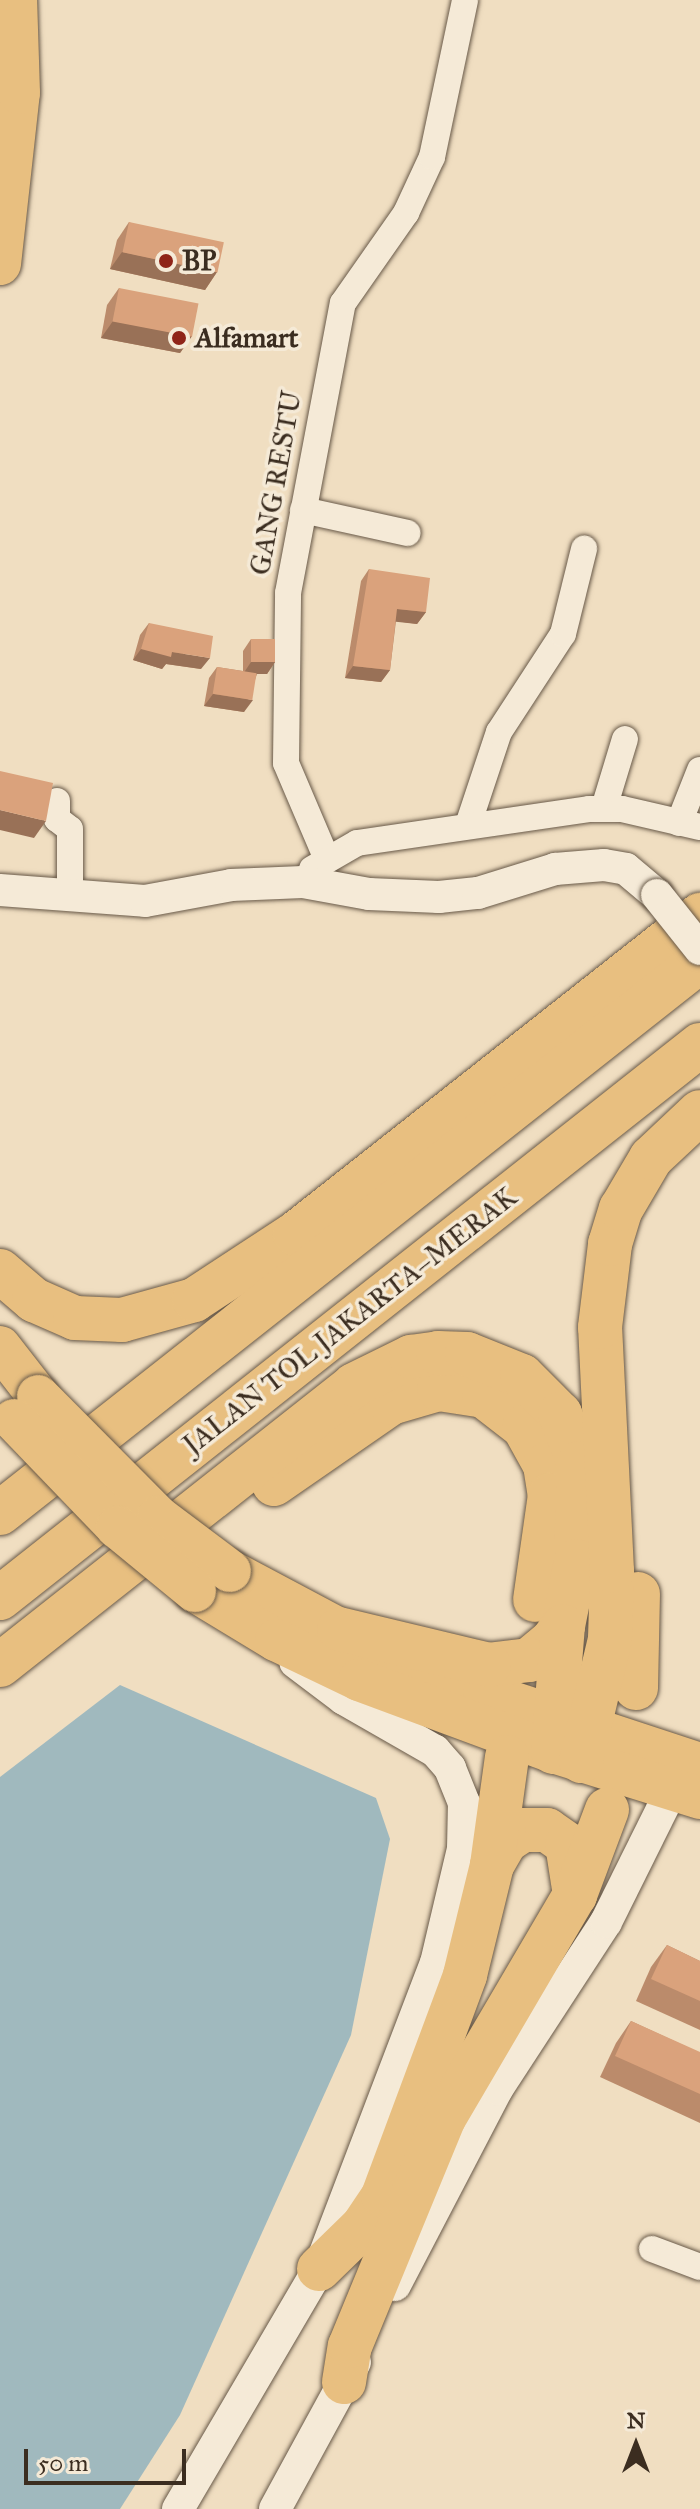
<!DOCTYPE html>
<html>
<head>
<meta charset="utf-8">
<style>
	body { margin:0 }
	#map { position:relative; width:700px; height:2509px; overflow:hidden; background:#f0dec1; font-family:"IM FELL Great Primer",serif }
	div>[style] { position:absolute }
	.water>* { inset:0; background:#a0b9be }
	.roads { filter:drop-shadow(0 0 2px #685948) drop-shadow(0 0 2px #685948) }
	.minor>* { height:26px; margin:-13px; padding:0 13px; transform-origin:13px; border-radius:13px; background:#f5ead7 }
	.tertiary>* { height:32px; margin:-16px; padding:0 16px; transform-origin:16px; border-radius:16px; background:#f5ead7 }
	.primary>* { height:42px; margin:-21px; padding:0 21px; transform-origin:21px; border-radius:21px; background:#e8bf80 }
	.motorway>* { height:44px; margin:-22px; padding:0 22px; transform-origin:22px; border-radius:22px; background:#e8bf80 }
	.bridges { filter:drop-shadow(0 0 2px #685948) drop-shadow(0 0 2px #685948) }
	.tertiary-bridge>* { height:32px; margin:-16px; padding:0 16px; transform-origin:16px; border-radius:16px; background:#f5ead7 }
	.primary-bridge>* { height:42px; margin:-21px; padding:0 21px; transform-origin:21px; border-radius:21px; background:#e8bf80 }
	.wall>* { inset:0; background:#bb8b6b }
	.shaded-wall>* { inset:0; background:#997157 }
	.building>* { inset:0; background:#daa27c; transform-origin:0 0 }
	.dots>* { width:22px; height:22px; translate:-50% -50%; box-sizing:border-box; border:4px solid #f5ead7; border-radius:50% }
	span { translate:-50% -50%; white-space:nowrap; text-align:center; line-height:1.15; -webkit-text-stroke:7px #f5ead7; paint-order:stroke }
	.poi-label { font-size:28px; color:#3b2d20; font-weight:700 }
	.left { translate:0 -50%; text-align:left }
	.street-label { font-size:28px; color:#3b2d20 }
	.north { position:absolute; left:596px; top:2405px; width:80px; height:80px; -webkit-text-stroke:6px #f5ead7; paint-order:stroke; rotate:0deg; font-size:22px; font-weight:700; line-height:32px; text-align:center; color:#3b2d20 }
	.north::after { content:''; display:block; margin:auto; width:28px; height:36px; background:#3b2d20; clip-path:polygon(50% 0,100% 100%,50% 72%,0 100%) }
	.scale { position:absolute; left:24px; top:2449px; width:162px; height:36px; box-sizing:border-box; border:4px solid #3b2d20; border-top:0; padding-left:10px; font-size:24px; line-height:28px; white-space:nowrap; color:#3b2d20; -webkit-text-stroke:6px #f5ead7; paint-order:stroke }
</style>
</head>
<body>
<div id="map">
	<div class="water">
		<div style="clip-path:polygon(120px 1685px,376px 1798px,390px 1839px,351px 2035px,180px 2415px,120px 2509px,0 2509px,0 1777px)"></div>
	</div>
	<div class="roads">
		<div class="minor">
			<div style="left:303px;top:510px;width:107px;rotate:12.4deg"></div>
			<div style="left:57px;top:801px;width:18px;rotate:90deg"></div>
			<div style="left:57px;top:819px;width:16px;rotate:38deg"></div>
			<div style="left:70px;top:829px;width:68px;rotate:90deg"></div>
			<div style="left:604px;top:808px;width:72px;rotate:-73.1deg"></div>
			<div style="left:679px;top:823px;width:57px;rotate:-68.4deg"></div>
			<div style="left:468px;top:825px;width:98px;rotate:-71.6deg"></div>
			<div style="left:499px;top:732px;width:117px;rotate:-56.9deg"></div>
			<div style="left:563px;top:634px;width:88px;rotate:-76.1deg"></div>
			<div style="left:326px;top:857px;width:102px;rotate:-113.1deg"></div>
			<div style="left:286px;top:763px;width:170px;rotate:-89.3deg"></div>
			<div style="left:288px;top:593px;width:295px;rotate:-79.3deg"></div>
			<div style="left:343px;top:303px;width:110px;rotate:-55deg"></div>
			<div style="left:406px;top:213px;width:62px;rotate:-65.1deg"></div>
			<div style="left:432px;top:157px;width:160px;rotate:-78.1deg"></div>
			<div style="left:312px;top:869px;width:52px;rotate:-30deg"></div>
			<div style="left:357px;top:843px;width:234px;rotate:-8.3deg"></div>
			<div style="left:589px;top:809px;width:33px"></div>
			<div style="left:622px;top:809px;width:80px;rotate:13deg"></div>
			<div style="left:652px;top:2249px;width:51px;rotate:20.6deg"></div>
		</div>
		<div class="tertiary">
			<div style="left:0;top:890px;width:145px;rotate:4.3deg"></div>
			<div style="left:145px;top:901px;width:87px;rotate:-10.5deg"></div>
			<div style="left:231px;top:885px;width:72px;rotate:-2.4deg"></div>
			<div style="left:303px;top:882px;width:67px;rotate:10.3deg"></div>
			<div style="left:369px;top:894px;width:70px;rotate:2.5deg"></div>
			<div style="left:439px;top:897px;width:39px;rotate:-6deg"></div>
			<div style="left:478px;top:893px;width:81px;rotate:-17.3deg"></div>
			<div style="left:555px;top:869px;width:49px;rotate:-4.7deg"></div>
			<div style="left:604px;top:865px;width:22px;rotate:10deg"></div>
			<div style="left:626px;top:869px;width:40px;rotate:40deg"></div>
			<div style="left:395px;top:2285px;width:221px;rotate:-62.5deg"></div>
			<div style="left:497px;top:2089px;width:199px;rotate:-56.9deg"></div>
			<div style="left:606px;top:1922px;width:148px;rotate:-63.6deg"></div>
			<div style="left:178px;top:2509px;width:278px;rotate:-59.6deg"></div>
			<div style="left:319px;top:2269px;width:328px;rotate:-69.1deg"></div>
			<div style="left:436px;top:1963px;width:117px;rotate:-76.7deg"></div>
			<div style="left:463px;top:1849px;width:46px;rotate:-88.8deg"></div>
			<div style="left:464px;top:1803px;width:38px;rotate:-112deg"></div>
			<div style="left:450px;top:1768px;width:23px;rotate:-131deg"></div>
			<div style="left:435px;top:1751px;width:105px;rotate:-150.3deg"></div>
			<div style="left:344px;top:1699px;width:61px;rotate:-142.9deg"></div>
			<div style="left:275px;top:2509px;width:167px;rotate:-61.4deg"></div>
		</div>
		<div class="primary">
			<div style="left:0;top:264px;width:172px;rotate:-83.7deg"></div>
			<div style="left:19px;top:93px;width:93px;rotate:-91.8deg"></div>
			<div style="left:0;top:1347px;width:62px;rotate:52.2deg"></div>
			<div style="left:230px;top:1571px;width:123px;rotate:28deg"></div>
			<div style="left:339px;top:1629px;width:158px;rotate:23.8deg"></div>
			<div style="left:484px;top:1693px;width:227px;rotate:18.2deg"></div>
			<div style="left:195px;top:1591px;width:95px;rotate:31.2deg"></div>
			<div style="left:276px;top:1640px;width:92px;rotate:25.7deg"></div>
			<div style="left:359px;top:1680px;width:207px;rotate:20.4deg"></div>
			<div style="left:553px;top:1752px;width:154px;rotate:17.4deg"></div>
		</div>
		<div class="motorway">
			<div style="left:0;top:1271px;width:45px;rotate:40.5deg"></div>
			<div style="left:34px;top:1300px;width:45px;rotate:23.7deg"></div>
			<div style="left:75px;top:1318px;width:47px;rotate:2.4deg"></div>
			<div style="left:122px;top:1320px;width:75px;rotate:-15.5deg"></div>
			<div style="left:194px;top:1300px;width:121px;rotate:-33.2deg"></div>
			<div style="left:295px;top:1234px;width:516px;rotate:-38.23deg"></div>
			<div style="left:274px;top:1484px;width:142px;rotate:-34.7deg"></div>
			<div style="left:391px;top:1403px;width:50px;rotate:-16.3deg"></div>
			<div style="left:439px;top:1389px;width:46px;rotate:8.8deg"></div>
			<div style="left:484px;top:1396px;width:51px;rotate:37.8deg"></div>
			<div style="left:524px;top:1427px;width:43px;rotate:61.1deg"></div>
			<div style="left:545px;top:1465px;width:30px;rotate:81deg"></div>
			<div style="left:550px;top:1495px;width:106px;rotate:98.1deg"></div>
			<div style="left:0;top:1513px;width:891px;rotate:-38.26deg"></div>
			<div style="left:0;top:1598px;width:892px;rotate:-38.31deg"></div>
			<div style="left:0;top:1665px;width:451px;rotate:-38.3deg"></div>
			<div style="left:354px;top:1385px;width:64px;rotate:-26.2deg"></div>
			<div style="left:411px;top:1357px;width:27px;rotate:-8deg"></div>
			<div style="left:438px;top:1353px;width:29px;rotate:2deg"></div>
			<div style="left:467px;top:1354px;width:59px;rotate:21.8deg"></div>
			<div style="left:522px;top:1376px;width:54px;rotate:45deg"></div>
			<div style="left:560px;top:1414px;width:53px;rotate:68.8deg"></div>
			<div style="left:579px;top:1463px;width:98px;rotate:91.8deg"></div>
			<div style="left:576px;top:1561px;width:66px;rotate:101.3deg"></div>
			<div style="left:563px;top:1626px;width:17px;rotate:126deg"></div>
			<div style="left:553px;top:1640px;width:31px;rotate:140deg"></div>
			<div style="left:529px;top:1660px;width:40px;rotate:172.9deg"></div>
			<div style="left:489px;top:1665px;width:154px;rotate:-166.5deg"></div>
			<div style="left:636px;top:1688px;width:94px;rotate:-88.8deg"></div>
			<div style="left:553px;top:1752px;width:126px;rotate:-85.5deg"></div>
			<div style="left:581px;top:1761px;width:125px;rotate:-76.6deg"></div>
			<div style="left:610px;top:1639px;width:68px;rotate:-88.3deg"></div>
			<div style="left:612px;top:1571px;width:244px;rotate:-92.8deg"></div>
			<div style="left:600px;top:1327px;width:84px;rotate:-83.1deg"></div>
			<div style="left:610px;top:1244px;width:37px;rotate:-73deg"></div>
			<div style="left:621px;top:1209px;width:59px;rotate:-59.5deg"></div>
			<div style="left:651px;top:1158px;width:67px;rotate:-43.2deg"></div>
			<div style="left:492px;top:1865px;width:28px;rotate:-60deg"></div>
			<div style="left:506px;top:1841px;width:20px;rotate:-33deg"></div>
			<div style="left:523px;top:1830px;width:24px"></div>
			<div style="left:547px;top:1830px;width:24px;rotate:35deg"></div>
			<div style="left:567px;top:1844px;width:52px;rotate:81.1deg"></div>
			<div style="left:319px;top:2269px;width:62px;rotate:-44.3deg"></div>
			<div style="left:363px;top:2226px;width:36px;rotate:-56deg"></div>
			<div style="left:383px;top:2196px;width:236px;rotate:-69.6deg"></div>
			<div style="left:465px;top:1975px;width:113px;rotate:-76.2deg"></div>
			<div style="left:492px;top:1865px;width:109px;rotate:-82.1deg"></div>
			<div style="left:344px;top:2382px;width:36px;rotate:-81deg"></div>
			<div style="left:350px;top:2346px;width:247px;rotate:-67.6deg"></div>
			<div style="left:444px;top:2118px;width:259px;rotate:-59.6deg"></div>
			<div style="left:575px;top:1895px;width:91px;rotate:-69.4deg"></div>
		</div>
	</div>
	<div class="bridges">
		<div class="tertiary-bridge">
			<div style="left:657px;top:895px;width:69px;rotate:51.5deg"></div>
		</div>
		<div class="primary-bridge">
			<div style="left:38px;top:1396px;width:170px;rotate:45.2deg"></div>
			<div style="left:158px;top:1517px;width:90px;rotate:36.9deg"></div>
			<div style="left:14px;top:1420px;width:149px;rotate:46.1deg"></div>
			<div style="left:117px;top:1527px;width:101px;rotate:39.4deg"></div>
		</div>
	</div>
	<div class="wall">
		<div style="clip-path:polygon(129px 222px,217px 272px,205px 290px,110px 269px,117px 240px)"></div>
		<div style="clip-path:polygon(119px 288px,192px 336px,180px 353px,101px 338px,107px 305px)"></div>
		<div style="clip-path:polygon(369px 569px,426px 612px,417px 624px,396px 621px,390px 670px,381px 682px,345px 678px,361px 581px)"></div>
		<div style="clip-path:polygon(149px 623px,201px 669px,166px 664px,162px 669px,133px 660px,140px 635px)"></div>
		<div style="clip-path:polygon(251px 639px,275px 662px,267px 674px,257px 674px,244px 712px,204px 706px,209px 678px,217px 667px,243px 671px,243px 651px)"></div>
		<div style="clip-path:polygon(667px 1945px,700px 1961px,700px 2030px,636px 2001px,651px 1967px)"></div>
		<div style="clip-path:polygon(631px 2021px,700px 2053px,700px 2123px,600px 2077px,616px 2043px)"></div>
	</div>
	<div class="shaded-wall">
		<div style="clip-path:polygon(122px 252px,217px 272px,205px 290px,110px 269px)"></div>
		<div style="clip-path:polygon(113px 321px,192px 336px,180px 353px,101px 338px)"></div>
		<div style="clip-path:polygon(397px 609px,426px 612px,417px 624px,389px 621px)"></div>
		<div style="clip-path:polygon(141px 649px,172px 652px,210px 658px,201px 669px,166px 664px,162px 669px,133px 660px)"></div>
		<div style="clip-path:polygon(251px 662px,275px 662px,267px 674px,243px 674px)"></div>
		<div style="clip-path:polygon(353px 666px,390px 670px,381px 682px,345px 678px)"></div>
		<div style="clip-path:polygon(213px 694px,253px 700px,244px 712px,204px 706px)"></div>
		<div style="clip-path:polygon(0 810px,46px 821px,34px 838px,0 830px)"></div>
	</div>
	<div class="building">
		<div style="left:129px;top:222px;width:97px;height:31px;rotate:12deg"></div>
		<div style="left:119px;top:288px;width:81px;height:34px;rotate:11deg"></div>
		<div style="clip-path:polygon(369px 569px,430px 578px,426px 612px,397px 609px,390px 670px,353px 666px)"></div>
		<div style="clip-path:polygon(149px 623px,213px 636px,210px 658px,172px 652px,171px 657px,141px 649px)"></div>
		<div style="left:251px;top:639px;width:24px;height:23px"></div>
		<div style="left:217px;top:667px;width:40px;height:27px;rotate:9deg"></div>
		<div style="clip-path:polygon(0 771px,53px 783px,46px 821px,0 810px)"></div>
		<div style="clip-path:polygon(667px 1945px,700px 1961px,700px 2001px,651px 1979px)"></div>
		<div style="clip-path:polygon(631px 2021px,700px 2052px,700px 2094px,615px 2056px)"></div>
	</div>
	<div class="dots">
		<div style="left:166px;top:261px;background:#8f2418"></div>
		<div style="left:179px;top:338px;background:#8f2418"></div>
	</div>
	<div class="poi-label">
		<span class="left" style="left:182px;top:261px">BP</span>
		<span class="left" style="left:195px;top:338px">Alfamart</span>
	</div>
	<div class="street-label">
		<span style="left:276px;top:483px;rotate:-80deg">GANG RESTU</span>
		<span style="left:350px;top:1321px;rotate:-38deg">JALAN TOL JAKARTA–MERAK</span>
	</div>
	<div class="north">N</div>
	<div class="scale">50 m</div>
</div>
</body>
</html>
